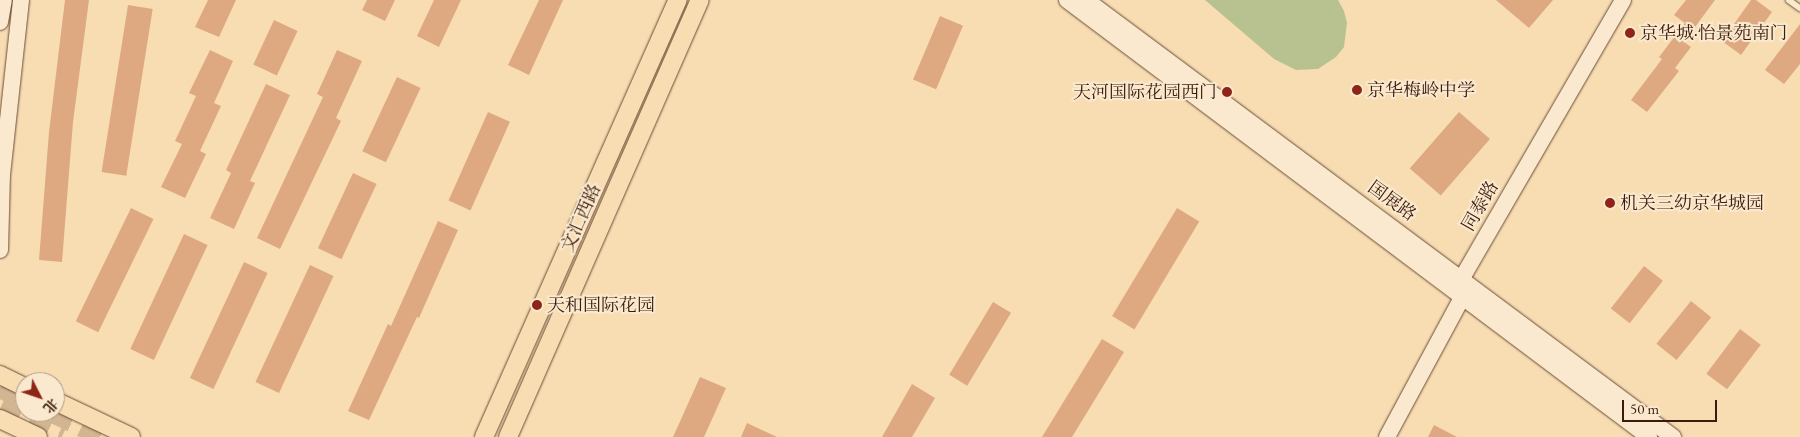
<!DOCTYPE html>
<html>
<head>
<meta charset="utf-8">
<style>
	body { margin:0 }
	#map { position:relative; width:1800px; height:437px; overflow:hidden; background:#f8ddb3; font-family:"EB Garamond","Noto Serif SC",serif }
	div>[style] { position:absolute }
	.green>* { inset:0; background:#b8c291 }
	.building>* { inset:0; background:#dea981; transform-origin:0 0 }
	.highway-tunnel>* { height:21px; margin-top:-10.5px; transform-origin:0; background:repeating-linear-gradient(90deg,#d2b692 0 21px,transparent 0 32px) }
	.roads { filter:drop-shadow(0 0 1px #6a4c36) drop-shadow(0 0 1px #6a4c36) }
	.lane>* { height:5.5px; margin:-2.75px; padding:0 2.75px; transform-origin:2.75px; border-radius:2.75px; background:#fae9ce }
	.secondary>* { height:16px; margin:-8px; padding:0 8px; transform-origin:8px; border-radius:8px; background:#fae9ce }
	.primary>* { height:18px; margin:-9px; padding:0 9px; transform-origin:9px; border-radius:9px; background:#f8ddb3 }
	.dots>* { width:14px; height:14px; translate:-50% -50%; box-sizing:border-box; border:2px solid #fae9ce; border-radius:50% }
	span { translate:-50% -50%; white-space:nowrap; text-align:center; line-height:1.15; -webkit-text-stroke:4px #fae9ce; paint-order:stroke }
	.poi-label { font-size:18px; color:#3b1b0d }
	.left { translate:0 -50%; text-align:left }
	.right { translate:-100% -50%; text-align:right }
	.street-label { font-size:18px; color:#3b1b0d }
	.north { position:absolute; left:15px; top:372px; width:50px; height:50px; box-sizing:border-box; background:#fae9ce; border:1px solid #ae9781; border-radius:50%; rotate:131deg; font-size:14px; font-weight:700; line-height:20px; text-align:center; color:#3b1b0d }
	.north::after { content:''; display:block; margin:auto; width:18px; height:22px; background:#8f2418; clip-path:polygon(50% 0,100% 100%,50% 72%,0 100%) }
	.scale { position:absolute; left:1622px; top:400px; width:95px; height:22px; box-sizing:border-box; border:2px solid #3b1b0d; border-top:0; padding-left:6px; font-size:15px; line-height:18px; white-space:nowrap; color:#3b1b0d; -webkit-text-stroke:4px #fae9ce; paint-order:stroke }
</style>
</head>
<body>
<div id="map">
	<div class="green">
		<div style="clip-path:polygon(1205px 0,1338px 0,1344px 11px,1347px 23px,1344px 47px,1336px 57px,1318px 69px,1296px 70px,1274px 59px)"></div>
	</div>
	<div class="building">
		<div style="clip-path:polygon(65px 0,89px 0,73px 122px,62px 262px,39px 260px,49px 132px)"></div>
		<div style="clip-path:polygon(208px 0,236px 0,219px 37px,195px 27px)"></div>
		<div style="clip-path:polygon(367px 0,395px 0,385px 21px,362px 10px)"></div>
		<div style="clip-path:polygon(434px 0,461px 0,439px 47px,417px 36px)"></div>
		<div style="clip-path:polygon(539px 0,563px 0,529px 75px,508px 65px)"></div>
		<div style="clip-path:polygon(1496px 0,1553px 0,1529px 28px)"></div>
		<div style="clip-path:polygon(1686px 0,1715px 0,1684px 42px,1691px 47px,1675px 68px,1679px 71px,1647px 112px,1631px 100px,1662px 59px,1659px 57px,1685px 23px,1674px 15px)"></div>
		<div style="clip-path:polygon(1751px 0,1756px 0,1772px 12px,1741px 55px,1722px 41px)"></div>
		<div style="left:128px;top:5px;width:25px;height:169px;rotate:9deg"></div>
		<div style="left:940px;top:16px;width:25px;height:69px;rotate:23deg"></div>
		<div style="left:274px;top:20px;width:26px;height:49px;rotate:25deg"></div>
		<div style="clip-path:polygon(1800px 24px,1800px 64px,1784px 84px,1765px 70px)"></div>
		<div style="clip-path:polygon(210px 50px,233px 61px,214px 103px,221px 106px,200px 151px,206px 154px,185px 198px,161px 187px,182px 144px,175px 141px,196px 96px,189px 93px)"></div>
		<div style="clip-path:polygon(337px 50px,362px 61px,336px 118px,341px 121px,280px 249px,257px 238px,323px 97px,317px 94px)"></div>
		<div style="left:397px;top:77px;width:26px;height:82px;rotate:25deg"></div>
		<div style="clip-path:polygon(266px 84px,290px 95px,250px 181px,255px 183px,234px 229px,210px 218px,231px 173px,226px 170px)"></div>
		<div style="left:488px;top:112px;width:24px;height:97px;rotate:24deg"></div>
		<div style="left:1459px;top:112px;width:41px;height:75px;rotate:41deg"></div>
		<div style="left:353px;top:173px;width:26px;height:83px;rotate:25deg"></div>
		<div style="left:131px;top:208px;width:25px;height:126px;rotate:26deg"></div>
		<div style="left:1177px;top:208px;width:26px;height:126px;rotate:31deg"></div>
		<div style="clip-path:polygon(438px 221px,458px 230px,419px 318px,417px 317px,369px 420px,348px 411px,388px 324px,391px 326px)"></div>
		<div style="left:184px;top:234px;width:26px;height:127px;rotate:25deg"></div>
		<div style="left:244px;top:262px;width:26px;height:128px;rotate:25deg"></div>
		<div style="left:310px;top:265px;width:26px;height:129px;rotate:25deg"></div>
		<div style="left:1644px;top:266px;width:24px;height:54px;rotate:38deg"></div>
		<div style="left:1691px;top:301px;width:26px;height:55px;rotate:39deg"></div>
		<div style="left:993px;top:302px;width:21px;height:85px;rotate:31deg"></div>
		<div style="left:1740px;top:329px;width:26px;height:56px;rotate:37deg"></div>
		<div style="clip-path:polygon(1102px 339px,1124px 352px,1072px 437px,1042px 437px)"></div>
		<div style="clip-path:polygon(700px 377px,726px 388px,704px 437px,673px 437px)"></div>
		<div style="clip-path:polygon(912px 384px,935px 398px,912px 437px,882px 437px)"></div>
		<div style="clip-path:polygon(747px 423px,777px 437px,741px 437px)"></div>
		<div style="clip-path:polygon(1434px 425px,1457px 437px,1428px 437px)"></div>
	</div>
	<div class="highway-tunnel">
		<div style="left:0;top:387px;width:28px;rotate:26deg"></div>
		<div style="left:0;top:408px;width:68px;rotate:25.4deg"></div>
		<div style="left:53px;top:412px;width:58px;rotate:25.7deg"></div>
	</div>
	<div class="roads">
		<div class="lane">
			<div style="left:1789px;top:0;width:14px;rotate:36deg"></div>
		</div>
		<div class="secondary">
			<div style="left:1067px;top:0;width:728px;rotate:36.9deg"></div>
			<div style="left:1086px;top:0;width:732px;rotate:36.67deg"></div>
			<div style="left:0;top:22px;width:22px;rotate:-80deg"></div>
			<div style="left:0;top:250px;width:75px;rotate:-88.5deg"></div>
			<div style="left:2px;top:175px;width:176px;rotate:-83.8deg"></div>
			<div style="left:1387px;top:437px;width:160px;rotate:-61.7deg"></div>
			<div style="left:1463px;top:296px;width:18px;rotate:-93deg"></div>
			<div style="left:1462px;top:278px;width:321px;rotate:-59.9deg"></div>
		</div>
		<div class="primary">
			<div style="left:0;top:375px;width:28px;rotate:26deg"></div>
			<div style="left:55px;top:401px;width:84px;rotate:25.3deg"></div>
			<div style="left:0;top:419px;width:42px;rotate:25.3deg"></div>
			<div style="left:484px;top:437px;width:478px;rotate:-66.1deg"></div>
			<div style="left:508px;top:437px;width:477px;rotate:-66.3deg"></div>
		</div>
	</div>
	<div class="dots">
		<div style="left:1630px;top:33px;background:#8f2418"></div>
		<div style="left:1357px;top:90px;background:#8f2418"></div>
		<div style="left:1227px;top:92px;background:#8f2418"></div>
		<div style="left:1610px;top:203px;background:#8f2418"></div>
		<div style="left:537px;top:305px;background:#8f2418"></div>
	</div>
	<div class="poi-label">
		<span class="left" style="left:1640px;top:33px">京华城·怡景苑南门</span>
		<span class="left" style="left:1367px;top:90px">京华梅岭中学</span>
		<span class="right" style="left:1217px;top:92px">天河国际花园西门</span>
		<span class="left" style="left:1620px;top:203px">机关三幼京华城园</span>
		<span class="left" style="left:547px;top:305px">天和国际花园</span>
	</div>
	<div class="street-label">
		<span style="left:1392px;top:201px;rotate:36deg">国展路</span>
		<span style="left:1480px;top:206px;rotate:-60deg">同泰路</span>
		<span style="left:581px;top:218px;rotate:-66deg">文汇西路</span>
	</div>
	<div class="north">北</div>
	<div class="scale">50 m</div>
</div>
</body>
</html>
